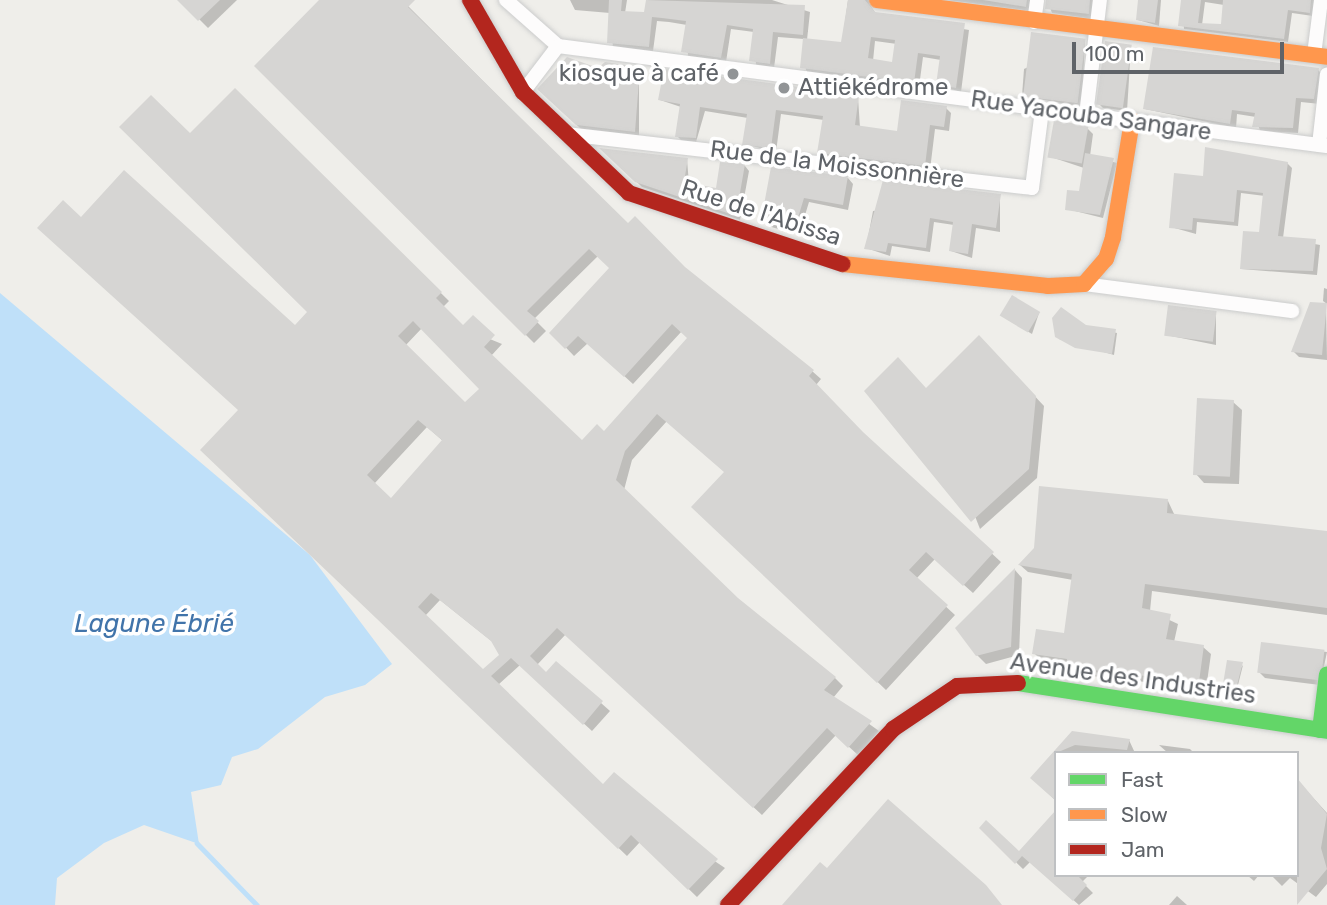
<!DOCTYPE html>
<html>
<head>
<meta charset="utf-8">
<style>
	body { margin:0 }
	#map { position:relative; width:1327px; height:905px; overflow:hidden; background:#efeeea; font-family:Rubik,sans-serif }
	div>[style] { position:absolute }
	.water>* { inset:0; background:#bfe0f9 }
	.shadow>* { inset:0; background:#0003 }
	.stream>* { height:4.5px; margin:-2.25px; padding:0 2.25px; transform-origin:2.25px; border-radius:2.25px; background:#bfe0f9 }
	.building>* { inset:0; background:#d6d5d3; transform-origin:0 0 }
	.roads { filter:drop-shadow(0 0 2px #cbcccc) drop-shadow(0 0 2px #cbcccc) }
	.street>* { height:14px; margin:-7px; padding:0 7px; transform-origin:7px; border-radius:7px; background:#fdfcfc }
	.fast>* { height:16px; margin:-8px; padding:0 8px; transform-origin:8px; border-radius:8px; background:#63d668 }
	.slow>* { height:16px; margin:-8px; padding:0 8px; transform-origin:8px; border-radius:8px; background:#ff974d }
	.jam>* { height:16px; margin:-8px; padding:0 8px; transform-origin:8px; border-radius:8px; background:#b3261e }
	.dots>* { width:19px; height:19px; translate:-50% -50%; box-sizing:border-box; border:4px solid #fff; border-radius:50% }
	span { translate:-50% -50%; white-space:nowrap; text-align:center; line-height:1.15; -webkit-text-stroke:7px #fff; paint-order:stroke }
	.poi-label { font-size:24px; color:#5f6368 }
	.right { translate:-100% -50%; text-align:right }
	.left { translate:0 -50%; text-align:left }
	.street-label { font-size:24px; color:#5f6368 }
	.water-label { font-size:26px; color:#4174aa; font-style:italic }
	.legend { position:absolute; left:1054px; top:751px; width:245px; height:126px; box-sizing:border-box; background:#fff; border:2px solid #bfc1c3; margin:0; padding:9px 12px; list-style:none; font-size:21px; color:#5f6368 }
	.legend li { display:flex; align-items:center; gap:14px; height:35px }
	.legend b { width:35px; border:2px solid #bfc1c3 }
	.scale { position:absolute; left:1072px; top:42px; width:212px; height:32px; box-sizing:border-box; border:4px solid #5f6368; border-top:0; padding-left:9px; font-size:21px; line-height:24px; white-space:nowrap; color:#5f6368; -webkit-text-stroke:5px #fff; paint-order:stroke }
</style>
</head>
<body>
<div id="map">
	<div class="water">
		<div style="clip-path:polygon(0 293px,310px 555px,392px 664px,365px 685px,325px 697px,258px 749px,232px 757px,221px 785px,191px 792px,199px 844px,144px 825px,104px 843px,57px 878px,55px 905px,0 905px)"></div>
	</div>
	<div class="shadow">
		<div style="clip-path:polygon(180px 0,237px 0,208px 28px)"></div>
		<div style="clip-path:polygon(evenodd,322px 0,402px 0,628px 226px,812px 371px,821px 379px,816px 385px,865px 436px,1001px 562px,973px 593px,935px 559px,916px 579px,955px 615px,886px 690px,694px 507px,726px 473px,667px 421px,632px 460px,624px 490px,737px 599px,835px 678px,843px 686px,833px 698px,879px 731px,858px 755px,836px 735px,762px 815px,566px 634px,537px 665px,546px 675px,556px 663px,610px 711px,592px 731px,520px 665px,498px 685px,603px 786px,725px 868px,697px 897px,640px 842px,627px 856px,202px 450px,240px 410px,81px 220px,295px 327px,310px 312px,190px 135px,235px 90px,449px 301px,443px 307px,463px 328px,502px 344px,491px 356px,582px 442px,604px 434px,691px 341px,682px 331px,633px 384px,588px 343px,574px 356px,552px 333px,611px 268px,598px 256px,534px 319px,546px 331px,534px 343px,256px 66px,322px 0,422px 328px,481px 389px,465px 404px,405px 346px,422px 328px,322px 0,427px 427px,443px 441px,392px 500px,374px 484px,427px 427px,322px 0,440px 600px,494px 643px,501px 655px,483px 672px,425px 616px,440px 600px)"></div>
		<div style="clip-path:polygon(evenodd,570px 0,627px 0,625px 13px,646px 14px,648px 0,772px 0,810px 12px,807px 40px,842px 44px,848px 0,873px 0,869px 3px,876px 14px,969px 30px,961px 92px,938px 85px,941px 60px,923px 57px,919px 87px,806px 72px,804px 39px,778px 37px,774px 68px,756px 65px,754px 32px,731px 29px,726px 62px,688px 57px,687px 25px,669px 22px,657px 21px,653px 51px,613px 47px,610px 13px,575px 10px,570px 0,875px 41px,897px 44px,894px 64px,873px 61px,875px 41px)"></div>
		<div style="clip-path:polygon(947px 0,1039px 0,1032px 11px)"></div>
		<div style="clip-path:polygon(1047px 0,1097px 0,1093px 19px,1052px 13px)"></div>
		<div style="clip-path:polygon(1139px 0,1161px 0,1159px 26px,1138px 20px)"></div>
		<div style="clip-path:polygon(evenodd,1182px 0,1317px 0,1313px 16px,1292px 13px,1288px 42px,1184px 29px,1182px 0,1205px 2px,1224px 5px,1222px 26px,1202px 25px,1205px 2px)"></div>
		<div style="clip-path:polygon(1085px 40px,1082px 107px,1022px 96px,1024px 69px)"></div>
		<div style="clip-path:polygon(1131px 46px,1127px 111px,1103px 108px,1099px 104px)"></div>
		<div style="clip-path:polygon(639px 69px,639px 136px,582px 130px,540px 89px,599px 70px)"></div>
		<div style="clip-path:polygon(1318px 70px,1324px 76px,1320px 104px,1301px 102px,1298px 133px,1260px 131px,1256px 117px,1237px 114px,1236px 128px,1145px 109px)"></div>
		<div style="clip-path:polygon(858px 97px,860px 128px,899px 133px,946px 108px,951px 113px,949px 131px,935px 129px,930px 170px,824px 158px,819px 153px,824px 120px,781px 114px,776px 152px,744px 144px,748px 118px,705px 111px,696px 142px,682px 141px,677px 136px,681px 107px,660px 100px)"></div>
		<div style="clip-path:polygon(1087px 128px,1093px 134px,1090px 156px,1117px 163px,1103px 218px,1067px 209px,1080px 193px,1084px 168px,1051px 157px)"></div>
		<div style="clip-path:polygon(604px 150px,687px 159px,689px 184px,718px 190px,721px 163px,745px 166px,749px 171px,740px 220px,642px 187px)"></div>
		<div style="clip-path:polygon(1287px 163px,1292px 168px,1283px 238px,1320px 245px,1317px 275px,1241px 269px,1260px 234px,1265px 196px,1241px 193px,1238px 226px,1197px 222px,1196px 234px,1171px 227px,1205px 178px)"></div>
		<div style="clip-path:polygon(772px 169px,848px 178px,853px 184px,848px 210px,809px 202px,799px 235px,768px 226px,762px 221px)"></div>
		<div style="clip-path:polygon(1000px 196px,1000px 232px,976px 228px,972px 258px,951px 251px,954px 225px,934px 222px,930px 252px,892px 246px,890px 256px,866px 248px,873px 211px)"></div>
		<div style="clip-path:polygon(1324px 288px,1327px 289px,1327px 304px,1323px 301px)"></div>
		<div style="clip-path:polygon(1326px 305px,1327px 360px,1299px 357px,1293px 351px)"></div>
		<div style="clip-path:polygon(1039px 313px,1032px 334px,1005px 318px)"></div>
		<div style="clip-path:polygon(1216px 313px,1216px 345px,1166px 335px)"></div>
		<div style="clip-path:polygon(1086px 326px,1117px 333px,1114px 355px,1059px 339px)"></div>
		<div style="clip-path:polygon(987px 345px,1044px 406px,1037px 478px,980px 529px,926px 390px)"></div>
		<div style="clip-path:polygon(1233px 402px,1242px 410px,1239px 484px,1204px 483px,1196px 474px)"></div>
		<div style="clip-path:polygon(1168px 501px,1175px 516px,1327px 532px,1327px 615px,1152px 591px,1150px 611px,1178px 624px,1174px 642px,1203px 647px,1211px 654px,1206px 689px,1075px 674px,1068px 665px,1042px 661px,1034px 653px,1066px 635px,1073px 580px,1028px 572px,1020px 565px)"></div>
		<div style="clip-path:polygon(1015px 570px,1022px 578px,1019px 655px,986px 664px,977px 655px)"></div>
		<div style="clip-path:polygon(1263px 644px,1327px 652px,1320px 685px,1265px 678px,1260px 673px)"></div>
		<div style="clip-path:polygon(1243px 665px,1236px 693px,1226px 691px,1224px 689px)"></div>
		<div style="clip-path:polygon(1072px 732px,1129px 740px,1135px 753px,1056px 753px,1056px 801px,1032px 778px)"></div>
		<div style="clip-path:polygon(1159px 745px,1190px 749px,1194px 753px,1168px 753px)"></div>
		<div style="clip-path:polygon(1297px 780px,1327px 813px,1327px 884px,1316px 897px,1290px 878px,1282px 886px,1271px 875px,1297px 875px)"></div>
		<div style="clip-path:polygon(981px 828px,1056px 875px,1089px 875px,1082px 882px,1093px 893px,1079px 905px,1030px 862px,1023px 869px)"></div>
		<div style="clip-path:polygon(1247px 875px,1259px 875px,1254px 881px)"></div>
		<div style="clip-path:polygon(1177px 896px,1187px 905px,1169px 905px)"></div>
	</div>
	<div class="stream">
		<div style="left:197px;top:843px;width:86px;rotate:45.9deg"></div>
	</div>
	<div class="building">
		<div style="clip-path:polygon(177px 0,220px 0,198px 21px)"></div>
		<div style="clip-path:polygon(evenodd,319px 0,415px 0,408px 7px,628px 223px,635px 216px,685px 267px,814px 370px,809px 376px,863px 432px,994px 552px,963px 586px,926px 552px,909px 570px,948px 605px,877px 683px,691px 507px,724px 472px,657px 414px,625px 451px,616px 480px,738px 598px,836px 677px,824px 690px,872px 721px,848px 748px,827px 728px,753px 808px,557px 628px,530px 656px,546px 672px,556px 661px,603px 701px,583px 725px,511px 658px,491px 676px,603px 784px,614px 772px,718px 859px,688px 890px,631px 835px,618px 849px,200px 450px,238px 410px,37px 228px,63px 200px,81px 217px,124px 170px,295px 325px,307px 312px,119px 127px,151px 95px,190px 133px,235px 88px,442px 292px,436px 298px,463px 325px,473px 315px,495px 335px,484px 347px,582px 440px,597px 424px,604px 431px,687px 338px,672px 324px,624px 377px,578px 336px,565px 349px,549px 333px,609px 268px,589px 249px,527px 311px,539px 321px,525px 336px,254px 66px,319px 0,413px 321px,479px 389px,465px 402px,398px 336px,413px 321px,319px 0,418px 420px,442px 440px,391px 498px,367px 475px,418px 420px,319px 0,431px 593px,491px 641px,499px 655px,483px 669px,418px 607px,431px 593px)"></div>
		<div style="clip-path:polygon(609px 0,622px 0,621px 11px,644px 12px,646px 0,805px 5px,803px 35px,773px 32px,770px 64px,749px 61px,753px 29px,727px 25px,721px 58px,681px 52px,686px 21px,662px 18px,652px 17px,649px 47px,607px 43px)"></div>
		<div style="clip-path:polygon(evenodd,848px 0,865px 0,875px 12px,965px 23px,956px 88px,936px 85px,940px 56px,918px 53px,914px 83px,800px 68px,803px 38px,841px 42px,848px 0,871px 37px,895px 40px,892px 62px,868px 58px,871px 37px)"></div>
		<div style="clip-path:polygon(983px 0,1027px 0,1026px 7px)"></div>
		<div style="clip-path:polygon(1046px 0,1090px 0,1089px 14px,1045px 9px)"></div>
		<div style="clip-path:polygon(1138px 0,1158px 0,1155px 23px,1136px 20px)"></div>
		<div style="clip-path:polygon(1181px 0,1201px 0,1198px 23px,1221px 24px,1223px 0,1311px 0,1310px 13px,1288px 10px,1284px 39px,1178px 26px)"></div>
		<div style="left:1031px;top:32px;width:55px;height:65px;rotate:7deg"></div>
		<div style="left:1105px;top:41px;width:27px;height:64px;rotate:8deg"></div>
		<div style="clip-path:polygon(1153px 47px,1319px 68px,1314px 99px,1296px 98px,1293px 128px,1252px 127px,1255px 113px,1232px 110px,1230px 124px,1143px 109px)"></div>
		<div style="clip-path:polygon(567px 57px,598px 68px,605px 62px,640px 67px,635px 132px,576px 125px,537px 89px)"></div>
		<div style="clip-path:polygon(664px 69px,859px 95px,855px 125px,897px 131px,901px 100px,947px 106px,944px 127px,930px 125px,925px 166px,817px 153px,823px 116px,776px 110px,771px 148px,742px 145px,747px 114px,700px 107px,696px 138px,675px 137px,680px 104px,658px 100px)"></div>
		<div style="left:1054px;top:120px;width:35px;height:38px;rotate:10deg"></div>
		<div style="clip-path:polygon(1205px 147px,1288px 162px,1278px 236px,1316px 239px,1313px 271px,1240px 269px,1243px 231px,1259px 232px,1263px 193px,1237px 190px,1234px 222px,1193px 218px,1192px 230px,1169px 228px,1174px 173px,1203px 176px)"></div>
		<div style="clip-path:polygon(599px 148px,688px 158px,684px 182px,716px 188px,720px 162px,745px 164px,736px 216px,635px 182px)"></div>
		<div style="clip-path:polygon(1085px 153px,1114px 158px,1100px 215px,1065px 210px,1067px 190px,1079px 191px)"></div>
		<div style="clip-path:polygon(771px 167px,848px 176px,843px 205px,804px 198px,794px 231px,761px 221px)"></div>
		<div style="clip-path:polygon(883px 180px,1001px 194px,996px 228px,972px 224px,968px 254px,949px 251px,953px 222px,930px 218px,926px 248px,888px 243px,886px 252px,864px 249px)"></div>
		<div style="left:1012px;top:295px;width:33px;height:24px;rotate:31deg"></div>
		<div style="clip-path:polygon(1310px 302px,1327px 303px,1322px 355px,1291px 352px)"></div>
		<div style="left:1168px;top:305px;width:49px;height:31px;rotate:7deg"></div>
		<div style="clip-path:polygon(1061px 307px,1086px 325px,1116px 329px,1112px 354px,1075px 348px,1055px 337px,1052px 318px)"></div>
		<div style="clip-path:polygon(979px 335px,1036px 396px,1029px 469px,971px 522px,864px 391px,898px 357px,926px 388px)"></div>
		<div style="left:1197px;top:398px;width:37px;height:77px;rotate:3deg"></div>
		<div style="clip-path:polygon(1039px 486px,1168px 499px,1167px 513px,1327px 531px,1327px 608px,1145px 584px,1142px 608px,1171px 614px,1166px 639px,1204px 645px,1199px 682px,1066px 667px,1067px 659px,1032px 654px,1036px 629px,1064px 633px,1072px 574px,1018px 565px,1034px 548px)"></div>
		<div style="clip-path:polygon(1015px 568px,1011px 647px,976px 656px,955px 628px)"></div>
		<div style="left:1261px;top:642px;width:64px;height:31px;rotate:7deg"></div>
		<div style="clip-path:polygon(1227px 660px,1243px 662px,1235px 693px,1222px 690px)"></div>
		<div style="clip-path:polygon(1072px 731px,1130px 739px,1127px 750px,1075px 745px,1056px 753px,1056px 801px,1030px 778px)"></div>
		<div style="clip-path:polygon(1297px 778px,1327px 814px,1321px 848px,1327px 869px,1297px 905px)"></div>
		<div style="clip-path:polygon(888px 799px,986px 885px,1002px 905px,782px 905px,820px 862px,827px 868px)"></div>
		<div style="clip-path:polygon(1056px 810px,1056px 875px,1077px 875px,1087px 885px,1073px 901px,1022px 856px,1015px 864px,979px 828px,986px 820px,1019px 851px)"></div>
	</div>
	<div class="roads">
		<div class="street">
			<div style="left:506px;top:0;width:69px;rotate:41.5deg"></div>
			<div style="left:558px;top:46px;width:775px;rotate:7.41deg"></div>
			<div style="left:1034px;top:22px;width:22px;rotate:-82deg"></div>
			<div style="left:1314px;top:55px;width:55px;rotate:-82.7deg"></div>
			<div style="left:523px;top:92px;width:58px;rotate:-52.7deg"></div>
			<div style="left:1086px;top:115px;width:116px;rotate:-83.1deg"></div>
			<div style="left:566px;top:134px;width:469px;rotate:6.6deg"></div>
			<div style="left:1032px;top:188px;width:79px;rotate:-82.7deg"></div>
			<div style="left:1319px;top:145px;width:71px;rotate:-83.6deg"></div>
			<div style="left:1084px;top:284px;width:210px;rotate:7.4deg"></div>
		</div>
		<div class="fast">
			<div style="left:1018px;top:683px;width:313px;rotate:8.8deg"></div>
			<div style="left:1320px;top:730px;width:56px;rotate:-82.9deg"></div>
		</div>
		<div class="slow">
			<div style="left:877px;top:0;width:454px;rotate:7.2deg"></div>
			<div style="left:843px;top:264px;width:206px;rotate:6.1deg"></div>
			<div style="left:1048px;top:286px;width:36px;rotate:-3deg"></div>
			<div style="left:1084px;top:284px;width:33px;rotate:-49deg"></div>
			<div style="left:1106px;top:259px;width:23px;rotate:-72deg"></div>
			<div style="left:1113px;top:237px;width:118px;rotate:-80.7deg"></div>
		</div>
		<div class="jam">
			<div style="left:470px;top:0;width:106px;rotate:60.1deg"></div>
			<div style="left:523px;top:92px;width:146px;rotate:43.6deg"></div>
			<div style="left:629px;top:193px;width:225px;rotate:18.4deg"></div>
			<div style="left:728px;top:905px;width:241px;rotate:-46.8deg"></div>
			<div style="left:893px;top:729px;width:77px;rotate:-33.9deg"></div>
			<div style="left:957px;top:686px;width:61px;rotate:-2.8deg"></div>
		</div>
	</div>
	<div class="dots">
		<div style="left:733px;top:74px;background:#919496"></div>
		<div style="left:784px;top:88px;background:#919496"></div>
	</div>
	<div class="poi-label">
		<span class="right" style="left:719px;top:74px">kiosque à café</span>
		<span class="left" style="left:798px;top:88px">Attiékédrome</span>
	</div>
	<div class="street-label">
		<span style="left:1091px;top:116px;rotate:8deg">Rue Yacouba Sangare</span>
		<span style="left:837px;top:165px;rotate:7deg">Rue de la Moissonnière</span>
		<span style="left:761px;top:213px;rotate:18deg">Rue de l'Abissa</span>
		<span style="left:1133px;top:679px;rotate:8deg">Avenue des Industries</span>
	</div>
	<div class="water-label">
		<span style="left:154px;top:624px">Lagune Ébrié</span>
	</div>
	<ul class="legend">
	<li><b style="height:9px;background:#63d668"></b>Fast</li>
	<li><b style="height:9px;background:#ff974d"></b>Slow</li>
	<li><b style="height:9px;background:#b3261e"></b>Jam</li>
	</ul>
	<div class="scale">100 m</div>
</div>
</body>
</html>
